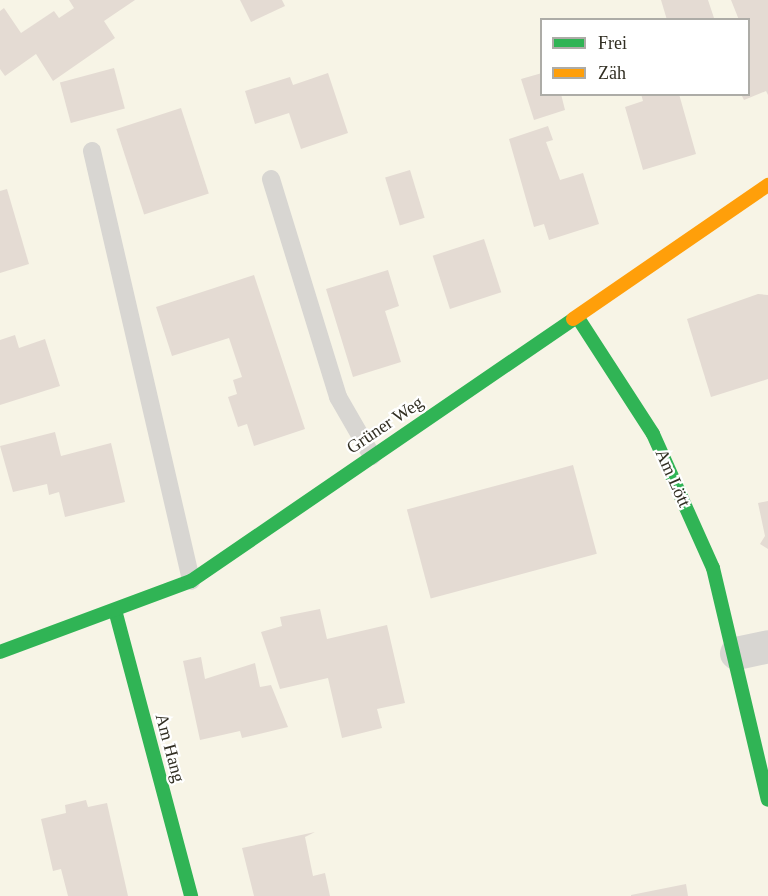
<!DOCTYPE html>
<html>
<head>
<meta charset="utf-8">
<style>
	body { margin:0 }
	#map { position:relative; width:768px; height:896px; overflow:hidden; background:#f7f4e6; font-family:"Times New Roman",serif }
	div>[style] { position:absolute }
	.building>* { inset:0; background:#e4dbd3; transform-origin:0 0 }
	.lane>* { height:18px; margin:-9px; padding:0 9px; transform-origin:9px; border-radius:9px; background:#d8d6d2 }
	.street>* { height:33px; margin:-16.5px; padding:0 16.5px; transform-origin:16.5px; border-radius:16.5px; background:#d8d6d2 }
	.fast>* { height:14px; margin:-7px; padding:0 7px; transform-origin:7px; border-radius:7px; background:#30b455 }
	.slow>* { height:14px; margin:-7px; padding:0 7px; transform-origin:7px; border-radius:7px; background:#ff9f0a }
	span { translate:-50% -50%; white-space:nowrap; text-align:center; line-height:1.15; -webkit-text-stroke:4.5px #fff; paint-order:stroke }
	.street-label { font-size:18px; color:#322f23 }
	.legend { position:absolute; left:540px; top:18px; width:210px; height:78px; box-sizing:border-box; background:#fff; border:2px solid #adaca7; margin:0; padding:8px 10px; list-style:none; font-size:18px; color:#322f23 }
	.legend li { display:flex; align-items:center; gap:12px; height:30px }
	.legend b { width:30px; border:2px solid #adaca7 }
</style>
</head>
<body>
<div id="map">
	<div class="building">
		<div style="clip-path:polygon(69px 0,135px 0,104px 21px,115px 38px,53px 81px,36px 54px,5px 76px,0 69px,0 11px,4px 8px,21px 33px,54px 11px,59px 18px,74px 8px)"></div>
		<div style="clip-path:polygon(240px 0,282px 0,285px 6px,251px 22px)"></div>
		<div style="clip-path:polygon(661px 0,708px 0,714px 18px,667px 20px)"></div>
		<div style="clip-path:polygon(731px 0,768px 0,768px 95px,766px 91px,744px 100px,741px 94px,748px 94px,748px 20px,739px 20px)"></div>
		<div style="left:114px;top:68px;width:42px;height:56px;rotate:75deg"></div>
		<div style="clip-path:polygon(328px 73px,348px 133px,301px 149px,289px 113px,255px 124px,245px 91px,290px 77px,293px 85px)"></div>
		<div style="clip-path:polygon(542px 73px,542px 94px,561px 94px,565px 110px,534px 120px,521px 79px)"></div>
		<div style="clip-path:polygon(641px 94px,679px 94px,696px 154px,643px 170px,625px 107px,643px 101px)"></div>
		<div style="left:181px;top:108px;width:90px;height:68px;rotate:72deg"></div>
		<div style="clip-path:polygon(548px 126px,553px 140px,546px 142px,560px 180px,583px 173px,599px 224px,549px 240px,544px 224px,534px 227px,509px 139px)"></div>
		<div style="left:410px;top:170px;width:50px;height:26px;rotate:73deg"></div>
		<div style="clip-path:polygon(7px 189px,29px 264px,0 273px,0 191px)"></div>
		<div style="left:484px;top:239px;width:56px;height:54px;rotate:72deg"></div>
		<div style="clip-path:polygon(388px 270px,399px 306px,385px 311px,401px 362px,353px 377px,326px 289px)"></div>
		<div style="clip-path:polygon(254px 275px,305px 429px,254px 446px,247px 424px,238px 427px,228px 397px,237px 394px,233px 380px,242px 377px,229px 338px,172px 356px,156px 307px)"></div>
		<div style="clip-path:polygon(758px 294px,768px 295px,768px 379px,711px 397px,687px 319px)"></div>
		<div style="clip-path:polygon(15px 335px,19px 348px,45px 339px,60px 386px,0 405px,0 340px)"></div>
		<div style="clip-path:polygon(55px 432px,61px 456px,111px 443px,125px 502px,65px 517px,59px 492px,49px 495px,47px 484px,13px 492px,0 446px)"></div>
		<div style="left:573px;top:465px;width:92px;height:172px;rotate:75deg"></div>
		<div style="clip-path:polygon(768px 501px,768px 549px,760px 544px,765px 536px,758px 503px)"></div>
		<div style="clip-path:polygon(320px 609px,327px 639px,387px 625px,405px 703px,377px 709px,382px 728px,342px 738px,328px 678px,280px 689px,261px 632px,282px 626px,280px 617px)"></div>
		<div style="clip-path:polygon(201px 657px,205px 679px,255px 663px,260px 687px,271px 685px,288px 727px,242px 738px,240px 731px,200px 740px,183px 661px)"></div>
		<div style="clip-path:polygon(86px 800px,88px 807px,107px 803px,128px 896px,68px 896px,61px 869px,53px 871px,41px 819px,66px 813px,65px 805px)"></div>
		<div style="clip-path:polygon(315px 832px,305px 837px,313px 876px,325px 873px,330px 896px,254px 896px,242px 848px)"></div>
		<div style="clip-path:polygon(686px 884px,688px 896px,631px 896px,631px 895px)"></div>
	</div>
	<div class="lane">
		<div style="left:92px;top:151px;width:441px;rotate:77deg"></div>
		<div style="left:271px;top:179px;width:228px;rotate:72.9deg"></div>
		<div style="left:338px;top:397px;width:68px;rotate:60deg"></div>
	</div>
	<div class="street">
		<div style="left:736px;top:653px;width:33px;rotate:-12deg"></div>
	</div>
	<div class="fast">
		<div style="left:578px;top:318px;width:138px;rotate:57.1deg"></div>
		<div style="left:653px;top:434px;width:147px;rotate:65.9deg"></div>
		<div style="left:713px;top:568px;width:238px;rotate:76.7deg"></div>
		<div style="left:115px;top:610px;width:296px;rotate:75.1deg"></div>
		<div style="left:0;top:652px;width:204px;rotate:-20.4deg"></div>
		<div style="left:191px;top:581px;width:463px;rotate:-34.4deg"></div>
	</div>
	<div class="slow">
		<div style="left:573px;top:319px;width:237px;rotate:-34.5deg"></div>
	</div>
	<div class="street-label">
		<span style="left:385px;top:425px;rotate:-34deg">Grüner Weg</span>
		<span style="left:673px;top:478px;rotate:66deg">Am Lött</span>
		<span style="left:170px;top:748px;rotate:75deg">Am Hang</span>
	</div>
	<ul class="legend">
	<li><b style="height:8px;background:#30b455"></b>Frei</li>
	<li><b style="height:8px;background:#ff9f0a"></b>Zäh</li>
	</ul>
</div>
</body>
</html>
